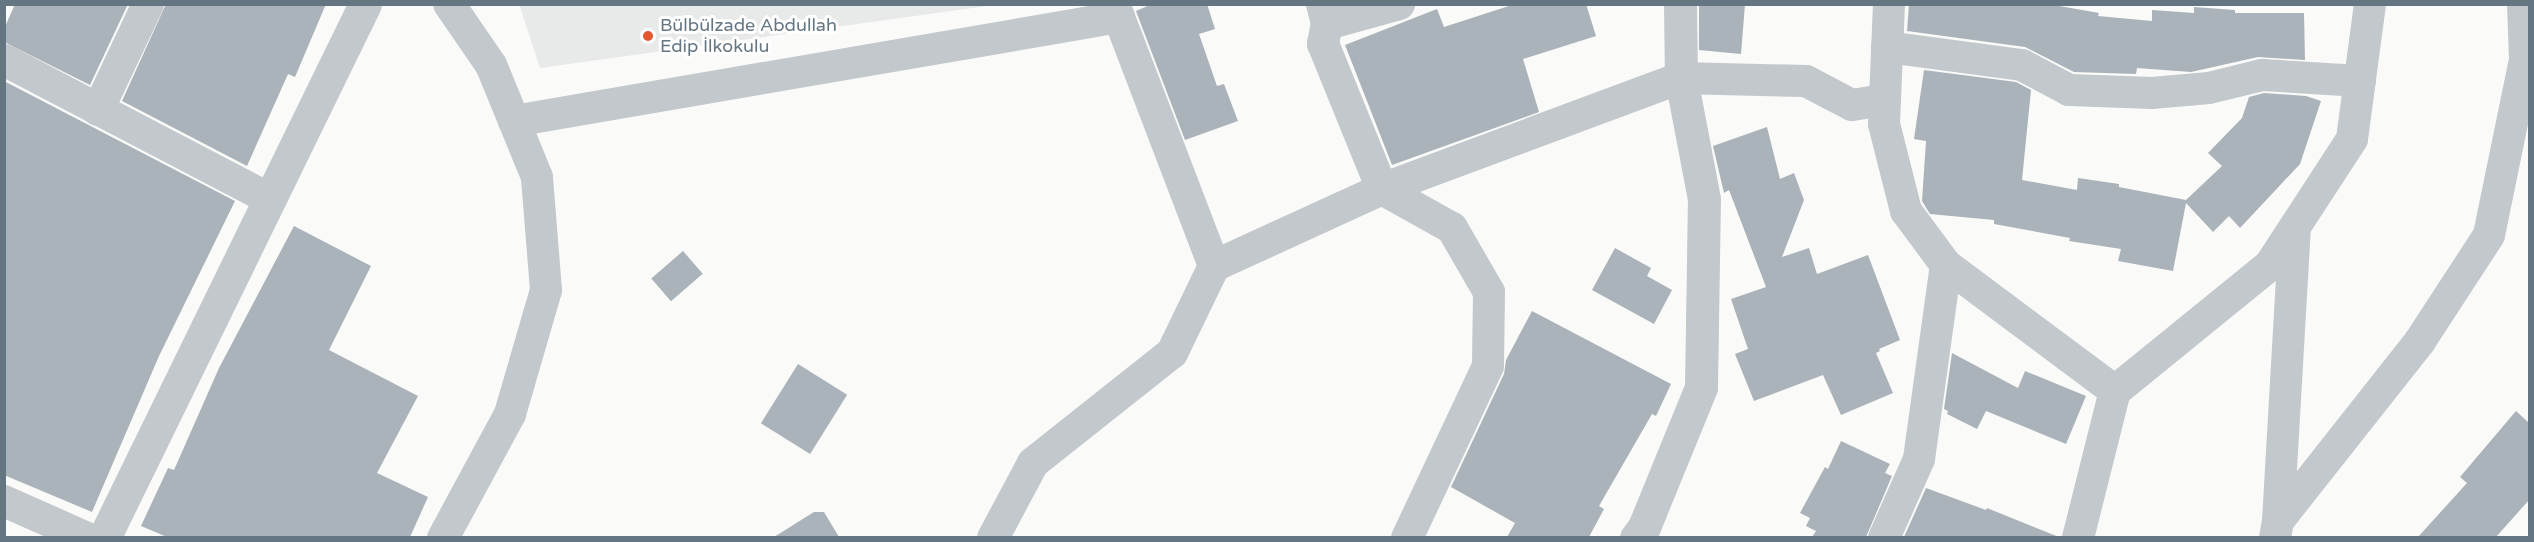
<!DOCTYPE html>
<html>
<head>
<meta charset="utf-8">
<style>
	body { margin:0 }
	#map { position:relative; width:2534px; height:542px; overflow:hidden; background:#fafaf8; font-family:"Varela Round",sans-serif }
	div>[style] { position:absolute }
	.built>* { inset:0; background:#e8e9e9 }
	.building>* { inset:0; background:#aab3b9; transform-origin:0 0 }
	.minor>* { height:32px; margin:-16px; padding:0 16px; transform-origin:16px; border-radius:16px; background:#c3c8cc }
	.tertiary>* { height:33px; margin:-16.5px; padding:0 16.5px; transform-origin:16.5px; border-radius:16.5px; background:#c3c8cc }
	.dots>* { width:16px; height:16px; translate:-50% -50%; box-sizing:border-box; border:3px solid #fff; border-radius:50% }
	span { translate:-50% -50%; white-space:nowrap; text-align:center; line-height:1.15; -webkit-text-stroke:6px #fff; paint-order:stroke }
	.poi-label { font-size:18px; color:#657683 }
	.left { translate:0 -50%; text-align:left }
	.frame { position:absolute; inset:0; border:6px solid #657683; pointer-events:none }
</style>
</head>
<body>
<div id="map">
	<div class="built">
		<div style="clip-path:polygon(519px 4px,994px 4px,994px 5px,540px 68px)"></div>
	</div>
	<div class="building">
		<div style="clip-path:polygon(15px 4px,128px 4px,90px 85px,4px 42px,4px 29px)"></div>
		<div style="clip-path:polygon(166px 4px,326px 4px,295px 77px,288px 74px,247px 166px,122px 101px)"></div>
		<div style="clip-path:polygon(1152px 4px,1207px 4px,1215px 29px,1199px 34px,1217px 86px,1224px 84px,1238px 121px,1185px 140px,1136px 11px)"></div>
		<div style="clip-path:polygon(1515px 4px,1586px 4px,1596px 36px,1523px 59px,1539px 112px,1392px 165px,1345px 45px,1437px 9px,1444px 27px)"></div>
		<div style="clip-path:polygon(1699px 4px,1745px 4px,1741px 54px,1699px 50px)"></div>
		<div style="clip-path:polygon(1909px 4px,2048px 4px,2099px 13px,2098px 16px,2152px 21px,2152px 10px,2194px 13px,2194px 7px,2235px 10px,2235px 13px,2304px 13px,2305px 60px,2258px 57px,2191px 72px,2137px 68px,2136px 74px,2074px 72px,2025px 47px,1907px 31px)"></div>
		<div style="clip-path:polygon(1924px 70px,2016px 82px,2031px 90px,2022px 180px,2077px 190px,2078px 178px,2119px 184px,2119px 187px,2186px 200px,2222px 166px,2208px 153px,2242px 118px,2249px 97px,2264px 93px,2306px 96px,2321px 101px,2300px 164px,2240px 228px,2229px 216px,2213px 232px,2186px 203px,2173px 271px,2118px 261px,2121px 249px,2069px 241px,2070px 238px,1994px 224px,1994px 220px,1930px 214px,1922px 201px,1926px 141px,1914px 139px)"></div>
		<div style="clip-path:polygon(4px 81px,235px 201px,159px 356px,92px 512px,4px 475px)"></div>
		<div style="clip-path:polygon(1767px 127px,1780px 179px,1794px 173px,1804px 200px,1782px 257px,1809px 248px,1817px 274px,1868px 255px,1900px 340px,1879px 349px,1880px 351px,1876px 353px,1893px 393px,1841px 415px,1823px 375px,1754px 401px,1735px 354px,1748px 349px,1731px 299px,1766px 287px,1729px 190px,1724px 193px,1713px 146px)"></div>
		<div style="clip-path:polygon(294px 226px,371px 266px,329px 350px,418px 396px,377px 473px,428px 497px,410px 537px,167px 537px,141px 526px,168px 468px,174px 470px,219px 368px)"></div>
		<div style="clip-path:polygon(1615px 248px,1651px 268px,1647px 276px,1672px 290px,1654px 324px,1592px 290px)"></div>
		<div style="left:683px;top:251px;width:30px;height:42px;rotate:49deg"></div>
		<div style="clip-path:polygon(1532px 311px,1671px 384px,1656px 416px,1652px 414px,1599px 506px,1604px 509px,1589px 537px,1507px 537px,1515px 523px,1451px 487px,1504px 374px,1506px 360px)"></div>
		<div style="clip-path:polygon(1952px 353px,2018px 388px,2025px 371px,2086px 396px,2066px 444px,1986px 411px,1977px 429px,1947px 414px,1948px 411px,1944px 409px)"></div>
		<div style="left:798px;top:364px;width:58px;height:70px;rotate:32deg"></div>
		<div style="clip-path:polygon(2516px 411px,2529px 423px,2529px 500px,2496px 537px,2418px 537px,2467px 483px,2460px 477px)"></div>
		<div style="clip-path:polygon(1841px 441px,1890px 464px,1885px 473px,1892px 476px,1866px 537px,1812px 537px,1816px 531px,1806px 526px,1810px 518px,1800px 513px,1825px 467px,1828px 469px)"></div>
		<div style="clip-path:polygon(1926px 488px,1986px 510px,1987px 508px,2059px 537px,1904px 537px)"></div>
		<div style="clip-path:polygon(814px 512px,824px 512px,839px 537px,774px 537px)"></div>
	</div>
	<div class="minor">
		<div style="left:1114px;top:4px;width:280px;rotate:69.1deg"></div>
		<div style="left:1214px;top:266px;width:185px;rotate:-24.6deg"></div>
		<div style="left:1382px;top:189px;width:157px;rotate:-112.1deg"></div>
		<div style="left:1323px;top:44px;width:20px;rotate:-79deg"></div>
		<div style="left:1327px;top:24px;width:21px;rotate:-104deg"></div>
		<div style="left:1889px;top:4px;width:120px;rotate:92.4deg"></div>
		<div style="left:1884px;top:124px;width:90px;rotate:75.8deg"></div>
		<div style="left:1906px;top:211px;width:67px;rotate:53.5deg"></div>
		<div style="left:1946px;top:265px;width:211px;rotate:36.7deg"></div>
		<div style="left:1327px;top:24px;width:75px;rotate:-15.5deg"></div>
		<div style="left:1887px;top:47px;width:136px;rotate:7.6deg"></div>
		<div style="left:2022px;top:65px;width:53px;rotate:28deg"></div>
		<div style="left:2069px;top:90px;width:83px;rotate:2.1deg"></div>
		<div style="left:2152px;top:93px;width:57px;rotate:-5deg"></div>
		<div style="left:2209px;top:88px;width:55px;rotate:-13.8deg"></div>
		<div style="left:2262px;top:75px;width:98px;rotate:3.5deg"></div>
		<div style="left:4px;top:60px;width:300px;rotate:27.6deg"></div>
		<div style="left:98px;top:110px;width:117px;rotate:-64.7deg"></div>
		<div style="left:514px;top:121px;width:614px;rotate:-9.75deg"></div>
		<div style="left:1382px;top:189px;width:319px;rotate:-20.4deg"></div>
		<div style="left:1681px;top:78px;width:125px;rotate:1.4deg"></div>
		<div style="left:1806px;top:81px;width:52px;rotate:27.6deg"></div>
		<div style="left:1852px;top:105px;width:33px;rotate:-9deg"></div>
		<div style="left:1382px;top:189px;width:80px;rotate:29.1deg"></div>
		<div style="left:1452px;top:228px;width:74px;rotate:60deg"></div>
		<div style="left:1489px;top:292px;width:74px;rotate:90.8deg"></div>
		<div style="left:1488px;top:366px;width:190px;rotate:115.2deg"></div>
		<div style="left:4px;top:501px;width:91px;rotate:24deg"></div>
		<div style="left:2278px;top:521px;width:292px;rotate:-86.7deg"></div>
		<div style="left:443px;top:538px;width:141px;rotate:-61.6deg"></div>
		<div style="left:510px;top:414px;width:129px;rotate:-73.8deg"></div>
		<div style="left:546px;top:290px;width:113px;rotate:-94.6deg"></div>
		<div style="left:537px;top:177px;width:121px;rotate:-112.3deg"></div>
		<div style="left:491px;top:65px;width:74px;rotate:-124.5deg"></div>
		<div style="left:993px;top:538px;width:85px;rotate:-61.9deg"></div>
		<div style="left:1033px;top:463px;width:177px;rotate:-38.4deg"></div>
		<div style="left:1172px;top:353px;width:97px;rotate:-64.2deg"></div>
		<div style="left:1884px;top:538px;width:86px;rotate:-66.1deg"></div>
		<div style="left:1919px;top:459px;width:196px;rotate:-82.1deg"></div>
		<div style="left:2078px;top:538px;width:152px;rotate:-75.9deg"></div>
		<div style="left:2115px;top:391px;width:200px;rotate:-39.1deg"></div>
		<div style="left:2270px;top:265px;width:150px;rotate:-56.9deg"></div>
		<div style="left:2352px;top:139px;width:136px;rotate:-82.4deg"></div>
		<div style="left:2275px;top:538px;width:17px;rotate:-80deg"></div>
		<div style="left:2278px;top:521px;width:229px;rotate:-51.7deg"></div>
		<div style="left:2420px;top:341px;width:126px;rotate:-56.9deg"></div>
		<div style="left:2489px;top:235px;width:180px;rotate:-78.4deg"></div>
		<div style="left:2525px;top:59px;width:55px;rotate:-92.1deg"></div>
	</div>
	<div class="tertiary">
		<div style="left:104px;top:538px;width:594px;rotate:-63.95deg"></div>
		<div style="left:1636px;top:538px;width:14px;rotate:-54deg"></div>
		<div style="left:1644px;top:527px;width:151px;rotate:-67.8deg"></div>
		<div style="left:1701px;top:387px;width:188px;rotate:-89.1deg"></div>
		<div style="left:1704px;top:199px;width:123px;rotate:-100.8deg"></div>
		<div style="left:1681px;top:78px;width:74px;rotate:-90.8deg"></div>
	</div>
	<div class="dots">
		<div style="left:648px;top:36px;background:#e4572e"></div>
	</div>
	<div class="poi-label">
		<span class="left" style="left:660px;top:36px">Bülbülzade Abdullah<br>Edip İlkokulu</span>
	</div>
	<div class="frame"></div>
</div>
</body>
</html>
